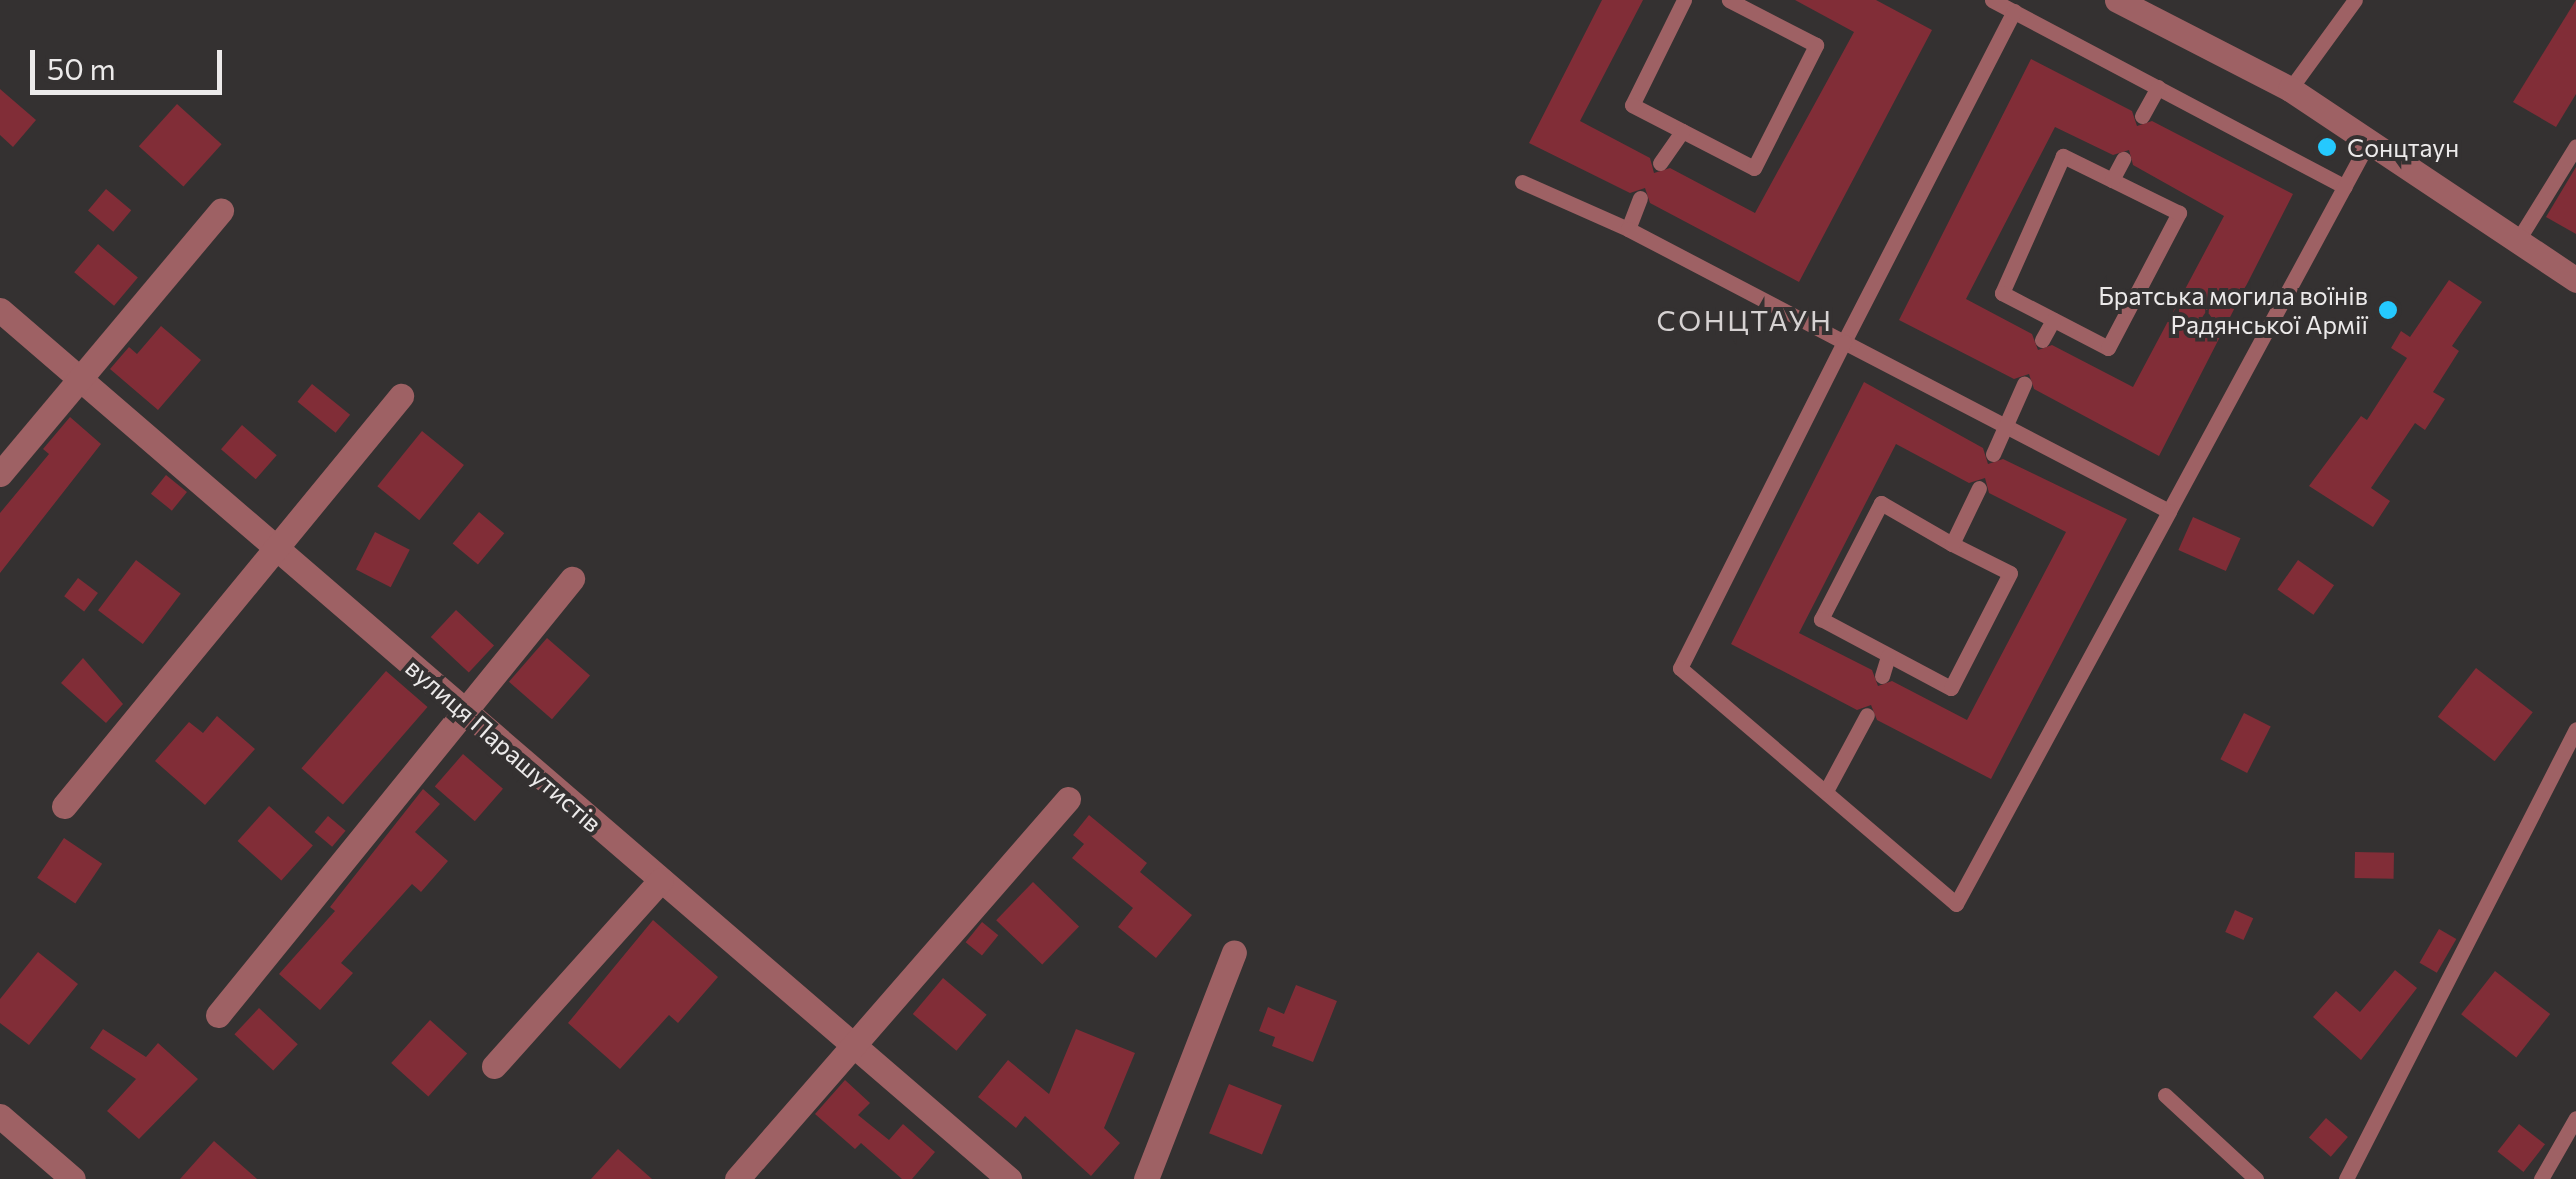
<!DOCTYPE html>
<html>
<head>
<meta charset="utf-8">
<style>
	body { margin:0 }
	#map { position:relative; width:2576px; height:1179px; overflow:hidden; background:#343131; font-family:Commissioner,sans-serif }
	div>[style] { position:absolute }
	.building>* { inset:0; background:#812d37; transform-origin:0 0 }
	.lane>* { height:15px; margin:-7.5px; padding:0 7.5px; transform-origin:7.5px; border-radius:7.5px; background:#9e6164 }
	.street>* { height:25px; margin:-12.5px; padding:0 12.5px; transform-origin:12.5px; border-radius:12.5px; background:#9e6164 }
	.dots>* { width:28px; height:28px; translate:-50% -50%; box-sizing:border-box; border:5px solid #343131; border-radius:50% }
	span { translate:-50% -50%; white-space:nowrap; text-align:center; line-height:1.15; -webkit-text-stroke:8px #343131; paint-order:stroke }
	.poi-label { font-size:25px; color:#eceaea }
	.left { translate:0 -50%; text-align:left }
	.right { translate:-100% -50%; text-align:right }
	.street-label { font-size:25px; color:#eceaea }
	.neighbourhood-label { font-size:28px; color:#d6d2d2; letter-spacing:2.5px }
	.scale { position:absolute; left:30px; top:50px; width:192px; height:45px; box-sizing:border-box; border:5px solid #eceaea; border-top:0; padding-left:12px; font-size:30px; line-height:35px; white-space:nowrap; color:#eceaea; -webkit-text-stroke:8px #343131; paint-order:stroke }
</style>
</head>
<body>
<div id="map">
	<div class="building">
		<div style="clip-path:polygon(1602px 0,1643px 0,1580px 121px,1650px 158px,1654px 173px,1670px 168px,1755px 213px,1854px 32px,1795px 0,1876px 0,1932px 30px,1799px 282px,1650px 203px,1645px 188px,1630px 193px,1529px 143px)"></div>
		<div style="clip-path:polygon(2576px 0,2576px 94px,2556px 127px,2513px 102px)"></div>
		<div style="clip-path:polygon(evenodd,2031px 59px,2132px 111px,2137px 126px,2152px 121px,2293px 194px,2159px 456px,2034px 389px,2029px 374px,2014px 379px,1899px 320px,2031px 59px,2055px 127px,2113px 155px,2129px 150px,2133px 165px,2224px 216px,2133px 387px,2052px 345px,2038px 350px,2032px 334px,1966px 299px,2055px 127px)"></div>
		<div style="clip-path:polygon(0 89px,36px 120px,13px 147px,0 135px)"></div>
		<div style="left:177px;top:104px;width:60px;height:57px;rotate:42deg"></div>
		<div style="clip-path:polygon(2576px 167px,2576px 234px,2546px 217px)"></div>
		<div style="left:106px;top:189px;width:33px;height:28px;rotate:40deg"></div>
		<div style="left:98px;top:244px;width:52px;height:37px;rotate:40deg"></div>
		<div style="clip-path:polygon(2449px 280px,2482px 302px,2452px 346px,2459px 351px,2433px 392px,2445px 399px,2425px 430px,2415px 423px,2371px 488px,2390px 501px,2373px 527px,2309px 486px,2361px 416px,2367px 420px,2407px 358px,2391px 348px,2401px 331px,2410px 337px)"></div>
		<div style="clip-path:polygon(161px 326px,201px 360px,158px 410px,110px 369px,129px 347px,137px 354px)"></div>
		<div style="clip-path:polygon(evenodd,1864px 382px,1983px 448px,1988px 464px,2003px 459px,2127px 519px,1991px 779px,1877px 720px,1871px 705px,1857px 710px,1731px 644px,1864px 382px,1896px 444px,1969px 483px,1985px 478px,1989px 493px,2066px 532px,1967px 720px,1892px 681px,1878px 686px,1872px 670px,1799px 633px,1896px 444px)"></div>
		<div style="left:312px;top:384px;width:49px;height:23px;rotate:39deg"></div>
		<div style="clip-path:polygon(70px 417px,101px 444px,0 573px,0 513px,49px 454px,43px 449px)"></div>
		<div style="left:242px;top:425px;width:46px;height:32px;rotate:41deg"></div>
		<div style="left:422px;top:431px;width:54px;height:71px;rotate:39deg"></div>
		<div style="left:166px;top:475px;width:27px;height:24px;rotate:39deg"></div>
		<div style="left:479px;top:512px;width:33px;height:41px;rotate:40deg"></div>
		<div style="left:2193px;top:517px;width:52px;height:36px;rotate:24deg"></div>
		<div style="left:375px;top:532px;width:39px;height:42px;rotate:27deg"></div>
		<div style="left:136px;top:560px;width:56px;height:63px;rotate:37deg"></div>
		<div style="left:2298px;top:560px;width:44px;height:36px;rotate:35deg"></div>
		<div style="left:78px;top:578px;width:25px;height:23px;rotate:37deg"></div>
		<div style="left:456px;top:610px;width:52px;height:37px;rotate:43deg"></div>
		<div style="left:547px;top:638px;width:57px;height:58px;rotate:41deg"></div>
		<div style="clip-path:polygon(83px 658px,123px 704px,106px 723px,61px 683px)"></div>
		<div style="left:2476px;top:668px;width:72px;height:62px;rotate:38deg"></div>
		<div style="left:386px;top:671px;width:55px;height:129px;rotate:41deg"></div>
		<div style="left:2244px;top:713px;width:30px;height:52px;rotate:27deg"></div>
		<div style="clip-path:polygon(217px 716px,255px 749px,205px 805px,155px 761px,189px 722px,203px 733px)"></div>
		<div style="left:463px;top:754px;width:53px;height:43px;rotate:41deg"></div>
		<div style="clip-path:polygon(423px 789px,440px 804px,415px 832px,448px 861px,421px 892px,412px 884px,341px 963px,353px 973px,320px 1010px,279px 974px,335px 911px,330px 907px)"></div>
		<div style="left:269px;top:806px;width:59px;height:47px;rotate:42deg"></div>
		<div style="clip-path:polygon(1089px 815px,1147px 863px,1140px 872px,1192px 915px,1156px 958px,1118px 927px,1133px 908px,1072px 858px,1084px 844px,1073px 835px)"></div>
		<div style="left:328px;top:816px;width:23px;height:21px;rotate:40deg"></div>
		<div style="left:64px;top:838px;width:46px;height:48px;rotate:34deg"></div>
		<div style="left:2355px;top:852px;width:39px;height:26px;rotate:1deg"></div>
		<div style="left:1033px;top:882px;width:64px;height:53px;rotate:44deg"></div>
		<div style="left:2235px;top:910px;width:20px;height:24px;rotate:24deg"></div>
		<div style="clip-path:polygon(653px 920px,718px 977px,678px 1023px,669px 1015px,620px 1069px,568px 1023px)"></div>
		<div style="left:982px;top:922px;width:21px;height:26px;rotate:39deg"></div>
		<div style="left:2439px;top:929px;width:20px;height:39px;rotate:30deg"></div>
		<div style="clip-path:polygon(38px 952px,78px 984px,29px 1045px,0 1023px,0 999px)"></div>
		<div style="clip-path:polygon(2395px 970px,2417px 988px,2361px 1060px,2313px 1017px,2336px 991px,2360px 1012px)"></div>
		<div style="left:2495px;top:971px;width:70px;height:55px;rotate:38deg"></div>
		<div style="left:943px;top:978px;width:57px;height:47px;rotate:40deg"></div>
		<div style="clip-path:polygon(1296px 985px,1337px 1001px,1313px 1062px,1272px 1046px,1275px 1037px,1259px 1031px,1268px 1007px,1284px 1014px)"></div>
		<div style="left:259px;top:1008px;width:53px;height:36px;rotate:43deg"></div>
		<div style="left:430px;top:1020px;width:50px;height:58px;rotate:42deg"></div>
		<div style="clip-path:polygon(103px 1029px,146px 1057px,158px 1043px,198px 1079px,139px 1139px,107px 1111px,136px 1079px,90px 1048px)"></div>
		<div style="clip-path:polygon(1076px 1029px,1135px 1053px,1104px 1128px,1120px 1143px,1091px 1176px,1025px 1116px,1016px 1128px,978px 1097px,1008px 1060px,1049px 1094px)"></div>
		<div style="clip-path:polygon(845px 1080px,870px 1103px,858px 1115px,889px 1140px,903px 1124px,935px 1152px,912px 1179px,902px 1179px,861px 1143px,855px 1149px,815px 1114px)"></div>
		<div style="left:1229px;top:1084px;width:57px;height:53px;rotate:22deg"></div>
		<div style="left:2326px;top:1118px;width:29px;height:26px;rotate:41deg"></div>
		<div style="left:2519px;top:1124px;width:33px;height:35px;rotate:38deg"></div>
		<div style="clip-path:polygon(214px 1141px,257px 1179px,180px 1179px)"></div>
		<div style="clip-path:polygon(618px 1149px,652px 1179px,591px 1179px)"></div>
	</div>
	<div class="lane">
		<div style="left:1684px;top:0;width:117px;rotate:116.3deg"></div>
		<div style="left:1632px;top:105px;width:137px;rotate:27.3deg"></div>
		<div style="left:1754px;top:168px;width:138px;rotate:-63.2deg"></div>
		<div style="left:1816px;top:45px;width:98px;rotate:-152.7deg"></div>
		<div style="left:1992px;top:0;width:399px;rotate:27.9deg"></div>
		<div style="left:2014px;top:11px;width:372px;rotate:117.2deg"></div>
		<div style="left:1844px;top:342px;width:366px;rotate:27.5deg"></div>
		<div style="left:2169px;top:511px;width:422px;rotate:-61.6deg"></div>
		<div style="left:2290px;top:89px;width:110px;rotate:-53.9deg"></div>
		<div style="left:2142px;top:116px;width:33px;rotate:-61deg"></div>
		<div style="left:1660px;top:163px;width:39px;rotate:-55deg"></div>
		<div style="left:2112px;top:180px;width:55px;rotate:-153.9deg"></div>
		<div style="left:2063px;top:156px;width:150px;rotate:114deg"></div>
		<div style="left:2002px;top:293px;width:119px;rotate:27.4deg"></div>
		<div style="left:2108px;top:348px;width:153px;rotate:-62.3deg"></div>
		<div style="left:2179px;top:213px;width:75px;rotate:-153.8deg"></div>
		<div style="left:2112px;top:180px;width:24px;rotate:-62deg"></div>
		<div style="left:1522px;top:182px;width:116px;rotate:23.9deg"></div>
		<div style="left:1640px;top:198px;width:33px;rotate:111deg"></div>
		<div style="left:1628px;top:229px;width:244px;rotate:27.6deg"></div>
		<div style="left:1844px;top:342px;width:365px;rotate:116.7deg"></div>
		<div style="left:1680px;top:668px;width:363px;rotate:40.5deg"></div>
		<div style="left:1956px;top:904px;width:447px;rotate:-61.5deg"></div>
		<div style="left:2518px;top:240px;width:110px;rotate:-58.3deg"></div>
		<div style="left:2042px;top:340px;width:23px;rotate:-61deg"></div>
		<div style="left:1993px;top:454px;width:77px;rotate:-66.1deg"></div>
		<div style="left:1952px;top:544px;width:82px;rotate:-150deg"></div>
		<div style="left:1881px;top:503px;width:131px;rotate:117.3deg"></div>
		<div style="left:1821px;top:619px;width:147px;rotate:28deg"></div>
		<div style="left:1951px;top:688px;width:129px;rotate:-62.8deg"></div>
		<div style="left:2010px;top:573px;width:65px;rotate:-153.4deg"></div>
		<div style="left:1952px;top:544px;width:62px;rotate:-64.3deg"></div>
		<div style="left:1882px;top:676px;width:21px;rotate:-73deg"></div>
		<div style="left:1826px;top:791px;width:86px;rotate:-61.7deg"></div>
		<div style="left:2165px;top:1095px;width:124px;rotate:42.7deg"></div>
		<div style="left:2346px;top:1179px;width:505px;rotate:-62.93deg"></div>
		<div style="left:2541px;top:1179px;width:70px;rotate:-60.2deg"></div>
	</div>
	<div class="street">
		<div style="left:2117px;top:0;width:195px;rotate:27.2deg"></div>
		<div style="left:2290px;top:89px;width:344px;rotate:33.7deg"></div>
		<div style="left:0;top:310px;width:1332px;rotate:40.74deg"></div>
		<div style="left:0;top:474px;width:344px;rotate:-50deg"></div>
		<div style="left:64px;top:806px;width:531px;rotate:-50.58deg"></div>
		<div style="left:218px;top:1015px;width:562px;rotate:-50.93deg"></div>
		<div style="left:494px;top:1066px;width:250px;rotate:-48.1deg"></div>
		<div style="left:0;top:1116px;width:96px;rotate:40.8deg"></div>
		<div style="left:737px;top:1179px;width:504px;rotate:-48.94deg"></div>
		<div style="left:1146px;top:1179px;width:243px;rotate:-68.8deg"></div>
	</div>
	<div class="dots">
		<div style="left:2327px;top:147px;background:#25c9fe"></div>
		<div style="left:2388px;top:310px;background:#25c9fe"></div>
	</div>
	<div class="poi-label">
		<span class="left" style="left:2347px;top:147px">Сонцтаун</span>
		<span class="right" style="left:2368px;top:310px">Братська могила воїнів<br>Радянської Армії</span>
	</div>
	<div class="street-label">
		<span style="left:504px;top:745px;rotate:41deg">вулиця Парашутистів</span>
	</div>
	<div class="neighbourhood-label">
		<span style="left:1745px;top:320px">СОНЦТАУН</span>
	</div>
	<div class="scale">50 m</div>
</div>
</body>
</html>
